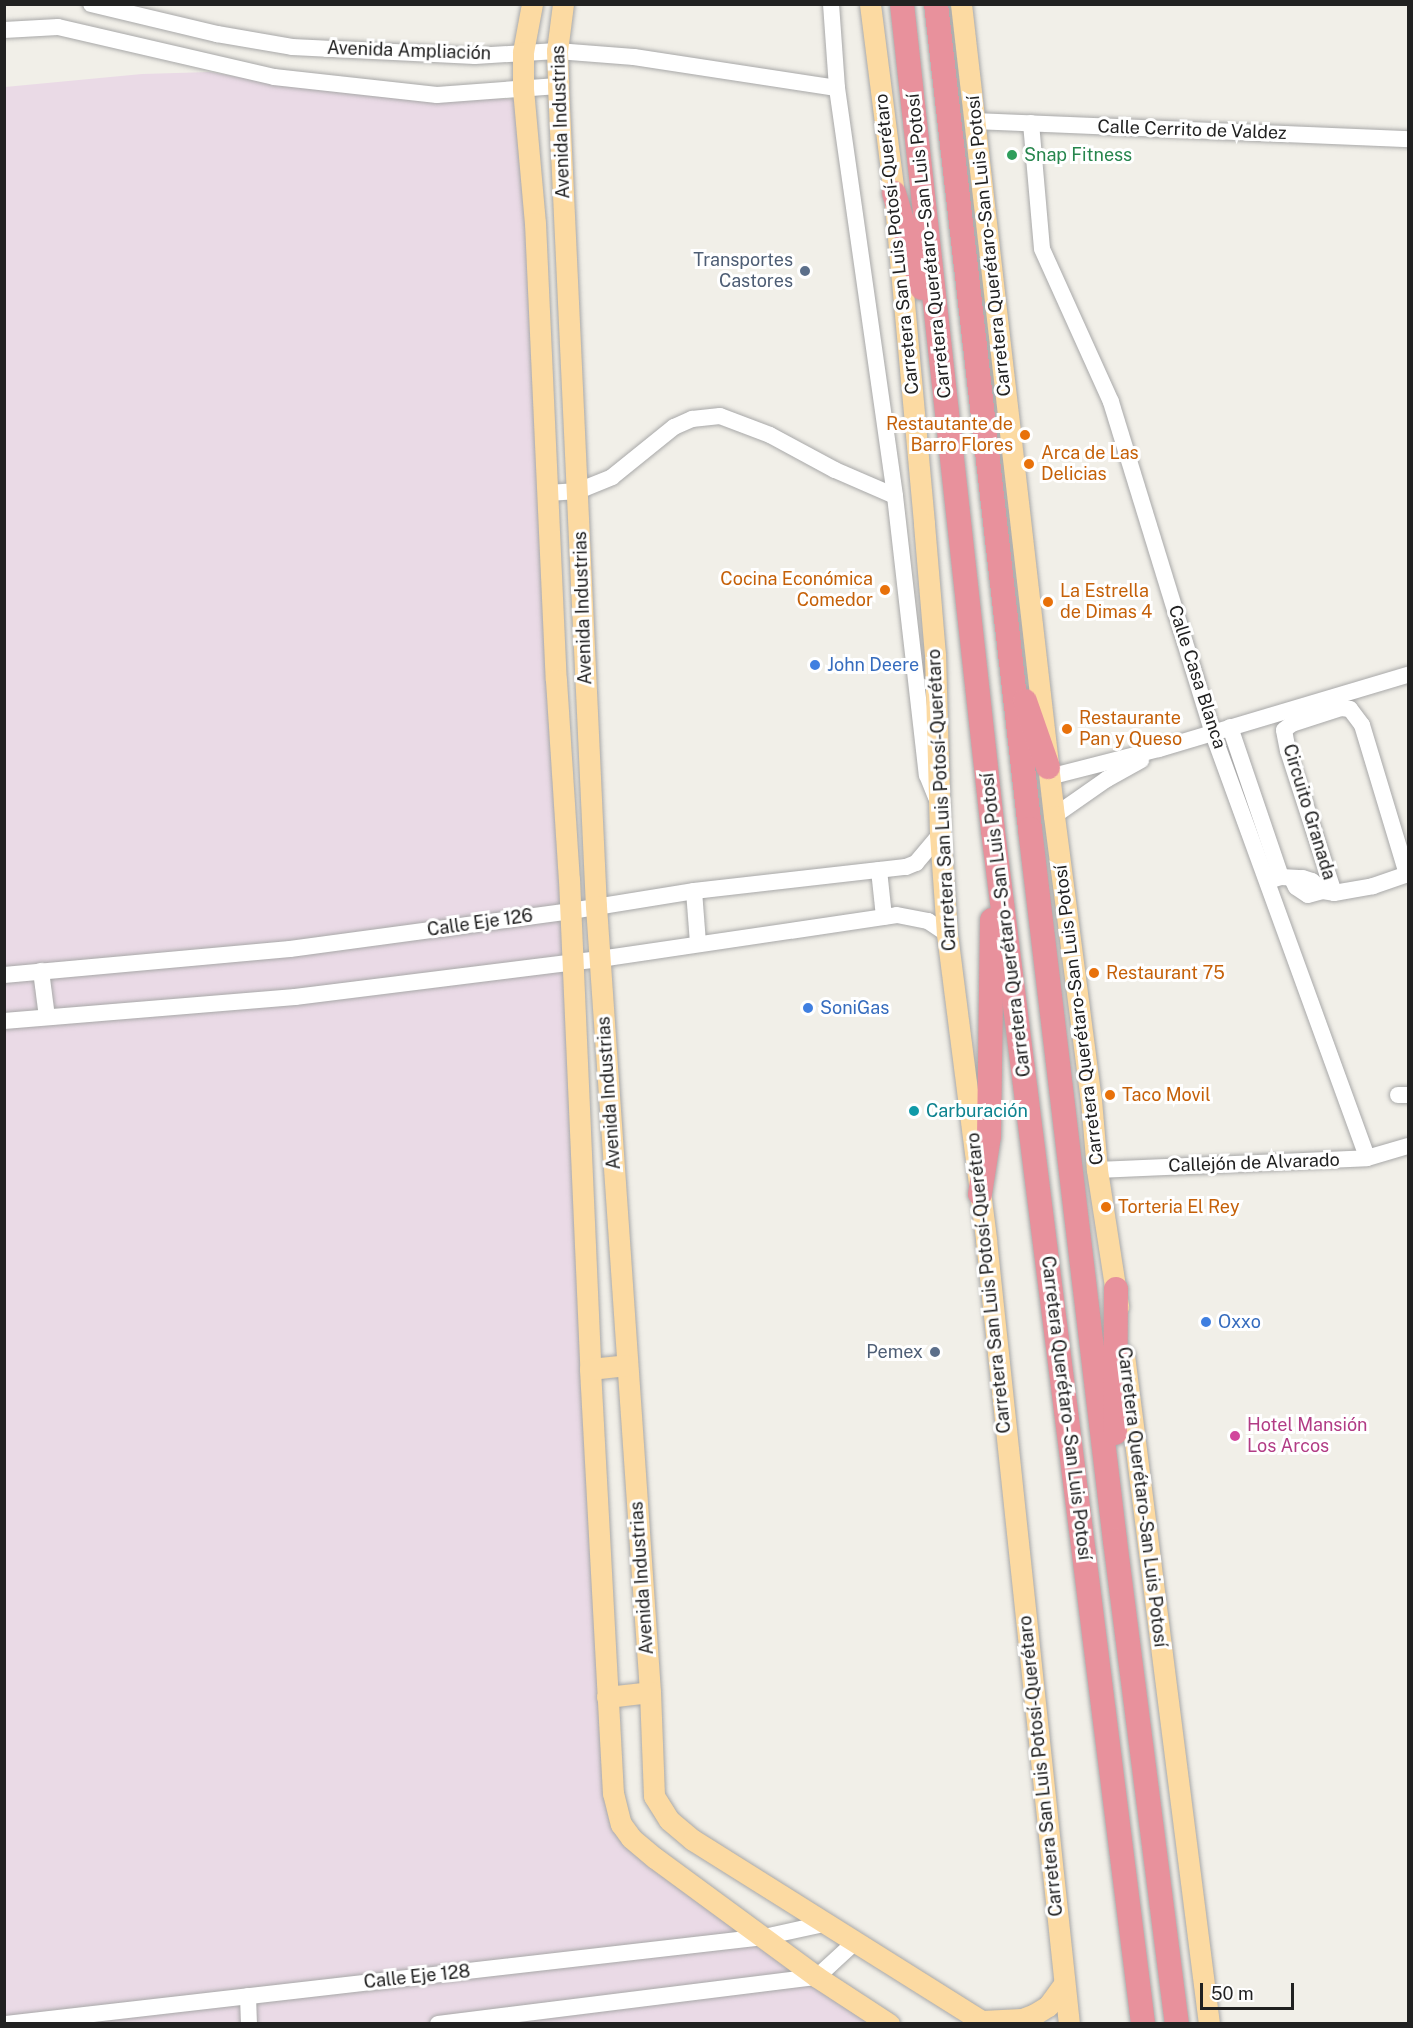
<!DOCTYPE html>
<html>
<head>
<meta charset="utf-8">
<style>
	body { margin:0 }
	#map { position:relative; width:1413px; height:2028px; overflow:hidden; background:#f1efe8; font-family:"Public Sans",sans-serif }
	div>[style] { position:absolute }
	.industrial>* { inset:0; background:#eadae6 }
	.roads { filter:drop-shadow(0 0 2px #a8a8a8) drop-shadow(0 0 2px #a8a8a8) }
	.minor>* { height:16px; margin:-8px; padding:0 8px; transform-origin:8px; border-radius:8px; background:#fff }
	.major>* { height:21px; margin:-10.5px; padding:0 10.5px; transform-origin:10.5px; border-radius:10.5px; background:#fcdaa2 }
	.highway>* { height:24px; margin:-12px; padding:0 12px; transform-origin:12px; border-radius:12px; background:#e8919c }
	.dots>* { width:16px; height:16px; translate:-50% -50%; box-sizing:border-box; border:3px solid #fff; border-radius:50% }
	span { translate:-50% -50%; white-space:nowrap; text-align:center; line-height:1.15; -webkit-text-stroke:6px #fff; paint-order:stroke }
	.street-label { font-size:18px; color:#212121 }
	.leisure-label { font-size:18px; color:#27864d }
	.left { translate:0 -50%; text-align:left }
	.service-label { font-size:18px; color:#4e5e75 }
	.right { translate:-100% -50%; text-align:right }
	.food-label { font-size:18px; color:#c56008 }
	.shop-label { font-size:18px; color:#366cbe }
	.culture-label { font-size:18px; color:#0d838f }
	.hotel-label { font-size:18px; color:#b23c85 }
	.frame { position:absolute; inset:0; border:6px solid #212121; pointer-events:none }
	.scale { position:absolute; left:1200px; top:1983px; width:94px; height:27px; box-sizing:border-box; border:3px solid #212121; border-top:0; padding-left:8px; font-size:18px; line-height:21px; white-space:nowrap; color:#212121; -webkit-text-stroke:4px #fff; paint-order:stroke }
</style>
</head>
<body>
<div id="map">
	<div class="industrial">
		<div style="clip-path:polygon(210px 72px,273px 83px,441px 99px,529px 99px,616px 1824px,883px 2023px,5px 2024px,5px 87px,142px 74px)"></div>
	</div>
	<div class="roads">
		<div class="minor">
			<div style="left:91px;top:4px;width:130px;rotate:13.4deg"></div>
			<div style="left:217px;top:34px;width:76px;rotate:9.8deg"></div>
			<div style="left:292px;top:47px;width:183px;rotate:2.8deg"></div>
			<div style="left:475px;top:56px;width:82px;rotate:-3.5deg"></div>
			<div style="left:557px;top:51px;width:77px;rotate:4.5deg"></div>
			<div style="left:634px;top:57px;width:205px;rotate:8.7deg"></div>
			<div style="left:831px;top:4px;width:84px;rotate:85.9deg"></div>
			<div style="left:837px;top:88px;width:412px;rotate:81.9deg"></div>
			<div style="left:895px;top:496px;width:281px;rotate:83.5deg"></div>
			<div style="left:927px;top:775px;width:24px;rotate:68deg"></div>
			<div style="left:4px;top:30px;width:54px;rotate:-3.2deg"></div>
			<div style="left:58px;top:27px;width:222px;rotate:13deg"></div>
			<div style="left:274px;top:77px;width:164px;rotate:6.3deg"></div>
			<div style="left:437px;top:95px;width:121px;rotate:-4.3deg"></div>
			<div style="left:976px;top:121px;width:432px;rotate:2.4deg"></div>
			<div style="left:1031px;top:123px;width:126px;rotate:85deg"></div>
			<div style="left:1042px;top:249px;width:168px;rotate:65.7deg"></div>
			<div style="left:1111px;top:402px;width:344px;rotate:72.9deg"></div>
			<div style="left:1212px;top:731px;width:454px;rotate:70deg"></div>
			<div style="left:548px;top:493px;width:30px;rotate:-4deg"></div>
			<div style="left:578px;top:491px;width:37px;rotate:-22deg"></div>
			<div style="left:612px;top:477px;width:80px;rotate:-38.9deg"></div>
			<div style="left:674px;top:427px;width:20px;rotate:-24deg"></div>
			<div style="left:692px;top:419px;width:28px;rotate:-6deg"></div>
			<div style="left:720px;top:416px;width:53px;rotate:20.8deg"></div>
			<div style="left:770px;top:435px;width:74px;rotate:28.3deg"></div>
			<div style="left:835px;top:470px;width:65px;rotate:23.4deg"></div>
			<div style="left:1230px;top:727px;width:158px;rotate:71.2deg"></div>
			<div style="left:1049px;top:777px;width:114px;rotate:-14.3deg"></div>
			<div style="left:1159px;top:749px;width:260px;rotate:-16.6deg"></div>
			<div style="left:1054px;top:816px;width:65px;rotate:-34.9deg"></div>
			<div style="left:1107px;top:779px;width:39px;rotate:-29deg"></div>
			<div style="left:879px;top:870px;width:47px;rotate:83.9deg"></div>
			<div style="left:1292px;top:879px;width:9px;rotate:63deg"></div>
			<div style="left:1296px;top:887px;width:14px;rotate:34deg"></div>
			<div style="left:1308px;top:895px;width:16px;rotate:-15deg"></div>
			<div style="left:1271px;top:880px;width:10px;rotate:-17deg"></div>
			<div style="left:1281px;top:877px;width:22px;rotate:3deg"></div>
			<div style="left:1303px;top:878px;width:9px;rotate:18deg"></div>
			<div style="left:1312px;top:881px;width:15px;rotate:42deg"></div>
			<div style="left:1323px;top:891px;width:11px;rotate:10deg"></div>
			<div style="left:1334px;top:893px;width:40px;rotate:-10deg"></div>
			<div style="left:1373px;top:886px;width:37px;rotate:-19deg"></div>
			<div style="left:694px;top:891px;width:52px;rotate:85.6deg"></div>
			<div style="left:1334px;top:893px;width:149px;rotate:-107.9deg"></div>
			<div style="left:1288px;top:751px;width:21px;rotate:-101deg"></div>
			<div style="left:1284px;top:730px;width:10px;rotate:-37deg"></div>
			<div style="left:1292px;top:724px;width:52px;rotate:-18.1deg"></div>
			<div style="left:1341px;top:708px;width:9px;rotate:6deg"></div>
			<div style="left:1350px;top:709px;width:20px;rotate:53deg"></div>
			<div style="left:1362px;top:725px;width:156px;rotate:73.2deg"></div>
			<div style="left:41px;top:971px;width:46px;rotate:82.6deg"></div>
			<div style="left:4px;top:975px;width:287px;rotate:-5.2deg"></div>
			<div style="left:290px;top:949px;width:284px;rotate:-7.7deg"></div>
			<div style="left:571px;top:911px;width:125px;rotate:-9.2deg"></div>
			<div style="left:694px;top:891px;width:213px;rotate:-6.5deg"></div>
			<div style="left:906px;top:867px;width:11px;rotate:-22deg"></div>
			<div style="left:916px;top:863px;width:38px;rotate:-50deg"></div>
			<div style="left:4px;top:1021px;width:292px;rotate:-4.7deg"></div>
			<div style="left:295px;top:997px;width:307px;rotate:-7.1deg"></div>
			<div style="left:600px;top:959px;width:300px;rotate:-8.4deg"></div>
			<div style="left:897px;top:915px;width:32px;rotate:11deg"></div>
			<div style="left:928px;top:921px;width:23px;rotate:34deg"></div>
			<div style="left:1398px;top:1095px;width:10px"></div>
			<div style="left:1097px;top:1170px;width:270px;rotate:-2.5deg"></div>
			<div style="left:1367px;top:1158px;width:43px;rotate:-16.3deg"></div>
			<div style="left:248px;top:1996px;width:28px;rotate:88deg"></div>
			<div style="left:6px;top:2024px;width:763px;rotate:-6.55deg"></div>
			<div style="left:764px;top:1937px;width:66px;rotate:-12.3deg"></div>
			<div style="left:438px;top:2024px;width:382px;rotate:-7.1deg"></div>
			<div style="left:817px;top:1977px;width:53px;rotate:-42.7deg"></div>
		</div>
		<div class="major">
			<div style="left:532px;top:4px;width:49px;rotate:100.6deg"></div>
			<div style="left:523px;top:52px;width:37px;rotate:90deg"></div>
			<div style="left:523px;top:89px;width:135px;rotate:84.9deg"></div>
			<div style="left:535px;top:223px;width:457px;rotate:87.4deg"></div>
			<div style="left:556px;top:680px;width:199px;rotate:86.3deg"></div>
			<div style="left:569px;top:879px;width:490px;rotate:87.5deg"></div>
			<div style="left:590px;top:1369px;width:425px;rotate:86.9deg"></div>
			<div style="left:613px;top:1793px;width:32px;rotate:76deg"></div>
			<div style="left:621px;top:1824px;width:17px;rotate:54deg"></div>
			<div style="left:631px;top:1838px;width:31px;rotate:40deg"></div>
			<div style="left:655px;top:1858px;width:201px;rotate:36.3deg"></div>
			<div style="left:817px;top:1977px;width:86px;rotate:33.1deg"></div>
			<div style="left:563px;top:4px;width:47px;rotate:97.3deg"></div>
			<div style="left:557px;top:51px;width:35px;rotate:88deg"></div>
			<div style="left:558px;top:86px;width:821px;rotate:87.35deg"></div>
			<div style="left:596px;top:906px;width:788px;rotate:86.07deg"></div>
			<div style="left:650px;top:1692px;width:104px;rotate:87.8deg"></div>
			<div style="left:654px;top:1796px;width:28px;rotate:58deg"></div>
			<div style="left:669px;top:1820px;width:31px;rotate:40deg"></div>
			<div style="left:693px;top:1840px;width:346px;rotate:32.1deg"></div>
			<div style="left:870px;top:4px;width:191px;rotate:82.8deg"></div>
			<div style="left:894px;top:193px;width:332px;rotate:84.8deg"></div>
			<div style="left:924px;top:524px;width:130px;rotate:85.2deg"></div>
			<div style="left:935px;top:654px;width:180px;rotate:88.4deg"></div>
			<div style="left:940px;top:834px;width:100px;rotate:86deg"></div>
			<div style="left:947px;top:934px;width:308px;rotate:82.7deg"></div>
			<div style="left:986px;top:1240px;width:788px;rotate:83.96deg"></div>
			<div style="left:961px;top:4px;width:817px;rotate:83.47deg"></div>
			<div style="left:1054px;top:816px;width:286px;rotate:82.6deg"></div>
			<div style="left:1091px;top:1100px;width:70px;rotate:85.1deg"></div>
			<div style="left:1097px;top:1170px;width:138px;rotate:81.2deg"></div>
			<div style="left:1124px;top:1355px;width:674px;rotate:82.76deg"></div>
			<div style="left:590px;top:1369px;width:37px;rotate:-6deg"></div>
			<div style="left:607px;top:1697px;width:43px;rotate:-6.6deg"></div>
			<div style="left:982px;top:2021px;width:40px;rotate:-2.9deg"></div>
			<div style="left:1022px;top:2019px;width:14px;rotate:-21deg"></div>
			<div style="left:1035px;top:2014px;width:15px;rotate:-32deg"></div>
			<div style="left:1048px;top:2006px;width:26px;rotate:-54deg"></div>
		</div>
		<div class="highway">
			<div style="left:902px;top:4px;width:832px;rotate:83.72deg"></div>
			<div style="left:993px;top:831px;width:1202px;rotate:82.83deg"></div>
			<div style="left:936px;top:4px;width:830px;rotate:83.5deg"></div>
			<div style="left:1030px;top:829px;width:717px;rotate:83.19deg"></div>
			<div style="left:1115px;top:1541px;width:487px;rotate:82.7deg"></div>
			<div style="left:894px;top:193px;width:99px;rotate:73.6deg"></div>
			<div style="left:1025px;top:701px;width:70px;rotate:70.8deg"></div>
			<div style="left:980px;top:1194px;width:59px;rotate:-81.2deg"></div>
			<div style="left:989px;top:1136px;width:216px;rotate:-89.2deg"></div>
			<div style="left:1115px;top:1433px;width:144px;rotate:-89.6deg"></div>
		</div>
	</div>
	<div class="dots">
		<div style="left:1012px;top:155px;background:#2e9e5b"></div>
		<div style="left:805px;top:271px;background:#5c6f8a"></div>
		<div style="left:1025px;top:435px;background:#e8710a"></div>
		<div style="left:1029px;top:464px;background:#e8710a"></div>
		<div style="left:885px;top:590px;background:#e8710a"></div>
		<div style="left:1048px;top:602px;background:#e8710a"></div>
		<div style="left:815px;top:665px;background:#3f7fe0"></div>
		<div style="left:1067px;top:729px;background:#e8710a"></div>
		<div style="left:1094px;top:973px;background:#e8710a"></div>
		<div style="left:808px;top:1008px;background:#3f7fe0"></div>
		<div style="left:1110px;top:1095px;background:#e8710a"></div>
		<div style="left:914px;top:1111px;background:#0f9aa8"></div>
		<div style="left:1106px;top:1207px;background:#e8710a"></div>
		<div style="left:1206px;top:1322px;background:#3f7fe0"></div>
		<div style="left:935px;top:1352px;background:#5c6f8a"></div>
		<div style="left:1235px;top:1436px;background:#d1479c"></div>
	</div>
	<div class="street-label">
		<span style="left:409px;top:51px;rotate:2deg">Avenida Ampliación</span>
		<span style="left:561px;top:122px;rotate:-92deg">Avenida Industrias</span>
		<span style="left:1192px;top:130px;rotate:2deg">Calle Cerrito de Valdez</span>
		<span style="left:897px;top:244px;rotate:-96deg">Carretera San Luis Potosí-Querétaro</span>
		<span style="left:929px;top:246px;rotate:-96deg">Carretera Querétaro - San Luis Potosí</span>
		<span style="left:989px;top:246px;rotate:-96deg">Carretera Querétaro-San Luis Potosí</span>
		<span style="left:583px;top:608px;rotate:-92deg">Avenida Industrias</span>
		<span style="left:1197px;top:677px;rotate:72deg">Calle Casa Blanca</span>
		<span style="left:942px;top:800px;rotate:-93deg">Carretera San Luis Potosí-Querétaro</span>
		<span style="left:1309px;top:812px;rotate:73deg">Circuito Granada</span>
		<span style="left:480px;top:923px;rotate:-8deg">Calle Eje 126</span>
		<span style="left:1006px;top:925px;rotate:-97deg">Carretera Querétaro - San Luis Potosí</span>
		<span style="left:1079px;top:1015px;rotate:-97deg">Carretera Querétaro-San Luis Potosí</span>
		<span style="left:609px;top:1093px;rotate:-94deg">Avenida Industrias</span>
		<span style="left:1254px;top:1163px;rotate:-2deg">Callejón de Alvarado</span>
		<span style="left:989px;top:1283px;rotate:-96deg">Carretera San Luis Potosí-Querétaro</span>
		<span style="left:1066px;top:1408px;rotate:83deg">Carretera Querétaro - San Luis Potosí</span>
		<span style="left:1142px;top:1497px;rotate:83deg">Carretera Querétaro-San Luis Potosí</span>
		<span style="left:642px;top:1578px;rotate:-94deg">Avenida Industrias</span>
		<span style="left:1041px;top:1766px;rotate:-96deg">Carretera San Luis Potosí-Querétaro</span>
		<span style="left:417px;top:1977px;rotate:-6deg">Calle Eje 128</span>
	</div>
	<div class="leisure-label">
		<span class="left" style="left:1024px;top:155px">Snap Fitness</span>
	</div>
	<div class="service-label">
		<span class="right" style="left:793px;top:271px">Transportes<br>Castores</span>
		<span class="right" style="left:923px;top:1352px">Pemex</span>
	</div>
	<div class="food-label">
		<span class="right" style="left:1013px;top:435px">Restautante de<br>Barro Flores</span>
		<span class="left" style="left:1041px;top:464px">Arca de Las<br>Delicias</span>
		<span class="right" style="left:873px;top:590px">Cocina Económica<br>Comedor</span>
		<span class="left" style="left:1060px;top:602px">La Estrella<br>de Dimas 4</span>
		<span class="left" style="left:1079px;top:729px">Restaurante<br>Pan y Queso</span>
		<span class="left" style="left:1106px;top:973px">Restaurant 75</span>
		<span class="left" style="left:1122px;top:1095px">Taco Movil</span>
		<span class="left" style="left:1118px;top:1207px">Torteria El Rey</span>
	</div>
	<div class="shop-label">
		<span class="left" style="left:827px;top:665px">John Deere</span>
		<span class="left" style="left:820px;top:1008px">SoniGas</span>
		<span class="left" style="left:1218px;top:1322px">Oxxo</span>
	</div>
	<div class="culture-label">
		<span class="left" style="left:926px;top:1111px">Carburación</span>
	</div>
	<div class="hotel-label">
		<span class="left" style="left:1247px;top:1436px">Hotel Mansión<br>Los Arcos</span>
	</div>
	<div class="frame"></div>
	<div class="scale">50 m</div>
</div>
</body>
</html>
